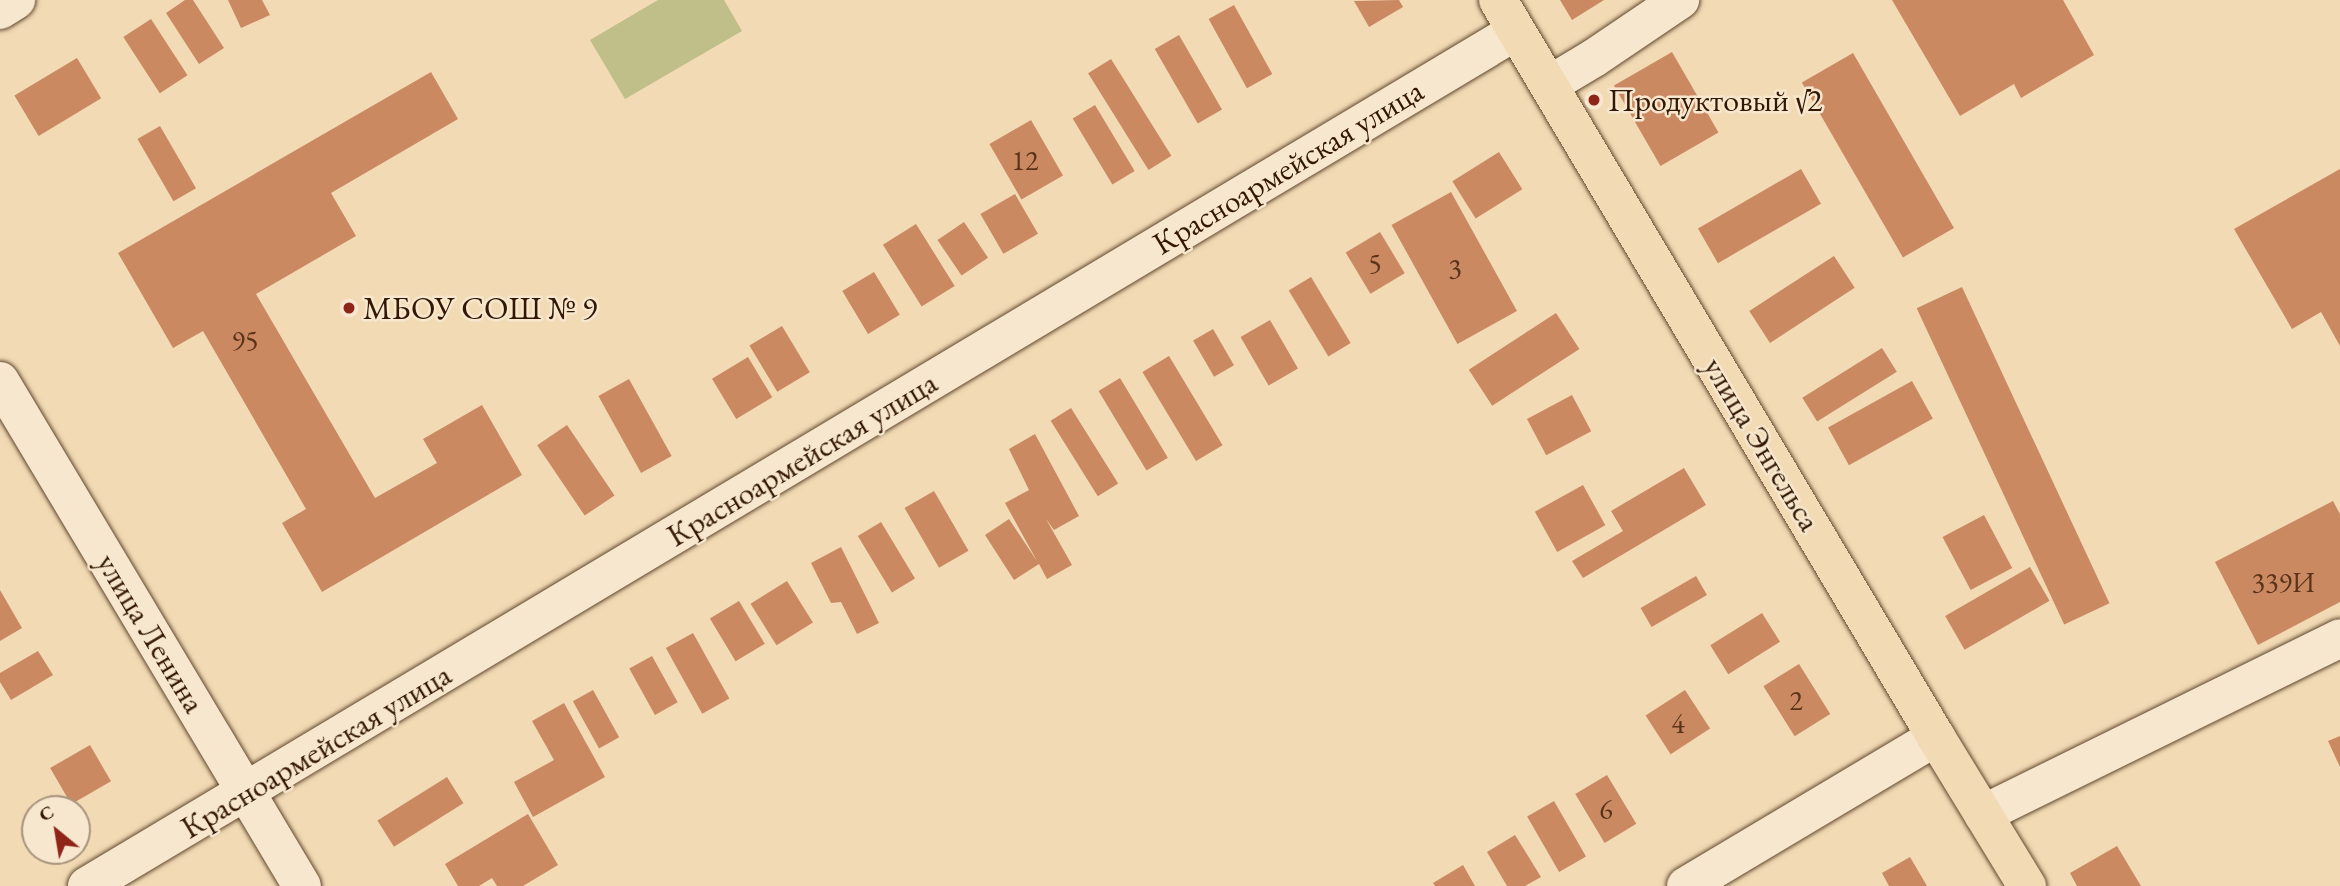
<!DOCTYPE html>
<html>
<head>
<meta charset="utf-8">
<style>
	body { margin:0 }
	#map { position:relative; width:2340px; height:886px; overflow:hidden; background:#f1dab4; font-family:"EB Garamond",serif }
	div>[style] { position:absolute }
	.green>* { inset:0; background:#c0be89 }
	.building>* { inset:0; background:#cb8962; transform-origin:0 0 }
	.roads { filter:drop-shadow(0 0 2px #62482f) drop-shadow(0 0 2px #62482f) }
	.minor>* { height:38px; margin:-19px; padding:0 19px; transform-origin:19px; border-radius:19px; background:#f6e7ce }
	.major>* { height:38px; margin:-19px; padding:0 19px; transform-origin:19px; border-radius:19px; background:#f1dab4 }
	.dots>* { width:19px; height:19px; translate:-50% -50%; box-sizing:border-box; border:4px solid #f6e7ce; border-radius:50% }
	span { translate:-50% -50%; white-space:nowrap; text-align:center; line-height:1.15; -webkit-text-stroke:5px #f6e7ce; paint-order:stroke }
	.number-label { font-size:28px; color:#59341b }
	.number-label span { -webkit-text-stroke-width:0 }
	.poi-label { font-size:32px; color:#331703 }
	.left { translate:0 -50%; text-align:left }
	.street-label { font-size:32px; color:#331703 }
	.north { position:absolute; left:21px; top:795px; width:70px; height:70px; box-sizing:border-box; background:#f6e7ce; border:2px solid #a8947d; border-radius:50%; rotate:330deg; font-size:19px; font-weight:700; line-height:28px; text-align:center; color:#331703 }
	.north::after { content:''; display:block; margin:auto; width:24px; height:32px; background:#8f2418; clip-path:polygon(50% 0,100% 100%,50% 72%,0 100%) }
</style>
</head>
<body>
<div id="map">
	<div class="green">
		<div style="clip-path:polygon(658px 0,724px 0,742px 31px,625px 99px,590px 40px)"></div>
	</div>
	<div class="building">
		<div style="clip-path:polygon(185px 0,193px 0,224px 48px,199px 64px,166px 13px)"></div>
		<div style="clip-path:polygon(228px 0,262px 0,270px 15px,241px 28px)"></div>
		<div style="clip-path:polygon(1399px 0,1403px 7px,1369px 27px,1354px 1px)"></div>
		<div style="clip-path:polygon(1560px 0,1604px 0,1572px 20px)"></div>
		<div style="clip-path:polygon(1892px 0,2063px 0,2094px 55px,2021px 98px,2014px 84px,1960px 116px)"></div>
		<div style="left:1234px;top:5px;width:79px;height:29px;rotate:61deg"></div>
		<div style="left:151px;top:19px;width:67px;height:33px;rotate:57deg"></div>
		<div style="left:1179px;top:35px;width:86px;height:28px;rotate:60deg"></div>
		<div style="left:1672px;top:52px;width:93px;height:67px;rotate:60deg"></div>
		<div style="left:1853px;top:53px;width:202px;height:59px;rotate:60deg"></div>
		<div style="left:77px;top:58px;width:47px;height:73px;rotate:59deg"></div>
		<div style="left:1111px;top:59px;width:114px;height:27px;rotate:58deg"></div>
		<div style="clip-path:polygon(431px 72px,458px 119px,331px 193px,356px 236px,256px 294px,375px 498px,437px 463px,423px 439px,482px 405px,522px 475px,322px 592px,282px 523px,306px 509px,203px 331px,173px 348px,118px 253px)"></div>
		<div style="left:1095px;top:105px;width:77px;height:26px;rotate:59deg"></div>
		<div style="left:1031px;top:120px;width:64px;height:48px;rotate:60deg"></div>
		<div style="left:160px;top:126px;width:72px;height:26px;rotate:60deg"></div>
		<div style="left:1499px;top:152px;width:44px;height:55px;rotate:58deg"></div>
		<div style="left:1801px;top:169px;width:40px;height:119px;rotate:60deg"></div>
		<div style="clip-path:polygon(2340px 169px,2340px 346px,2321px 312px,2292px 329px,2234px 229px)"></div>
		<div style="left:1451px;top:192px;width:136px;height:68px;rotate:61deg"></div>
		<div style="left:1015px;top:194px;width:46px;height:40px;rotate:60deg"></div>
		<div style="left:964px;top:222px;width:43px;height:32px;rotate:56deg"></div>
		<div style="left:916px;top:224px;width:73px;height:39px;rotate:58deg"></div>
		<div style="left:1380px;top:232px;width:48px;height:40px;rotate:59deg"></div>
		<div style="left:1834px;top:256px;width:38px;height:101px;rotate:57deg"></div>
		<div style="left:874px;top:272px;width:50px;height:37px;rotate:59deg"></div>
		<div style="left:1311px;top:277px;width:77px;height:26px;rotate:59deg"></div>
		<div style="left:1962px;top:287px;width:349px;height:50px;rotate:65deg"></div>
		<div style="left:1556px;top:313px;width:43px;height:104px;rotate:57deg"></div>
		<div style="left:1270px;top:320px;width:56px;height:34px;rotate:60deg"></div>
		<div style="left:782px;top:326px;width:54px;height:38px;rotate:59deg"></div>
		<div style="left:1213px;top:329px;width:42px;height:23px;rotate:60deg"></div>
		<div style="left:1882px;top:348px;width:28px;height:94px;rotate:58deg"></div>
		<div style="left:1169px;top:356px;width:104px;height:31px;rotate:59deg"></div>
		<div style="left:748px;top:357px;width:47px;height:42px;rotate:59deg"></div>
		<div style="left:1120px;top:378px;width:93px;height:25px;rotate:59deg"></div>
		<div style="left:629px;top:379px;width:88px;height:35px;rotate:61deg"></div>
		<div style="left:1912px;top:381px;width:43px;height:96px;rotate:61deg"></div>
		<div style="left:1572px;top:395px;width:41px;height:51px;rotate:62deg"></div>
		<div style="left:1071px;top:408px;width:89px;height:24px;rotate:58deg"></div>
		<div style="left:567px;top:425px;width:85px;height:36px;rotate:56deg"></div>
		<div style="clip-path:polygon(1035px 434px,1079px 516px,1054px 530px,1046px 519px,1072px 565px,1047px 579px,1039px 564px,1014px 580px,985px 535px,1009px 519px,1037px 561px,1005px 503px,1029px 490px,1009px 449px)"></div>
		<div style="clip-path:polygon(1684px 468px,1706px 505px,1583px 578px,1572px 561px,1623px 531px,1611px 511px)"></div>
		<div style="left:1583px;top:485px;width:46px;height:55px;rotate:61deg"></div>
		<div style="left:934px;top:491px;width:69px;height:34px;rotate:60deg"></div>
		<div style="clip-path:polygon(2333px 501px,2340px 514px,2340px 602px,2258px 645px,2215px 562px)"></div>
		<div style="left:1984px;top:515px;width:60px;height:47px;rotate:62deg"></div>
		<div style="left:881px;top:522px;width:66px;height:27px;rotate:59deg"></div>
		<div style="clip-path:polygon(841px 547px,879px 623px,857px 634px,841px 602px,831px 603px,811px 563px)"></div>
		<div style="left:2030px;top:567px;width:39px;height:98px;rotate:60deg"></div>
		<div style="left:1696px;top:576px;width:22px;height:64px;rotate:60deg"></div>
		<div style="left:787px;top:581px;width:49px;height:43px;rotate:58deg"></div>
		<div style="clip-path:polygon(0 590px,22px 628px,0 641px)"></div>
		<div style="left:739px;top:601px;width:50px;height:34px;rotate:59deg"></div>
		<div style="left:1762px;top:613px;width:34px;height:61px;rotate:58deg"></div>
		<div style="left:693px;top:633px;width:75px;height:31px;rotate:61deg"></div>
		<div style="clip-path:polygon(38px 651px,53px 675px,11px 700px,0 682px,0 673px)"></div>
		<div style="left:652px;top:656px;width:53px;height:26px;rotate:61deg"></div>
		<div style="left:1799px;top:664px;width:59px;height:42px;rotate:58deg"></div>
		<div style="left:593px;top:690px;width:54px;height:23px;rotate:61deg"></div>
		<div style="left:1685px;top:690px;width:46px;height:47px;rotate:57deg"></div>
		<div style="clip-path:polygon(564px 703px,605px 777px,533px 817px,514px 782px,554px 760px,532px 721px)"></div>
		<div style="clip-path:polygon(2340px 736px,2340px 767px,2328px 741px)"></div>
		<div style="left:90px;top:745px;width:42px;height:46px;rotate:60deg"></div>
		<div style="left:1607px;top:775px;width:57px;height:37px;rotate:59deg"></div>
		<div style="left:447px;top:777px;width:31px;height:82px;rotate:58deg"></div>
		<div style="left:1554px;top:801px;width:64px;height:31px;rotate:60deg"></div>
		<div style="clip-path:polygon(528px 814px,558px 865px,523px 886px,497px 886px,492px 878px,479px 886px,458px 886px,445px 864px)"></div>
		<div style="clip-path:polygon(1515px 835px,1541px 877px,1525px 886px,1507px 886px,1487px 852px)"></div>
		<div style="clip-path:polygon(2117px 846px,2141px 886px,2077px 886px,2070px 873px)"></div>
		<div style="clip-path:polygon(1910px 857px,1927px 886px,1889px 886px,1882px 873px)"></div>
		<div style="clip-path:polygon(1463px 865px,1475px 886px,1435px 886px,1433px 883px)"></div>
	</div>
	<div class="roads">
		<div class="minor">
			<div style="left:0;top:10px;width:19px;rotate:-32deg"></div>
			<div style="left:1549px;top:85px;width:52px;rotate:-31deg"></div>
			<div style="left:1594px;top:58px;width:104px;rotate:-34deg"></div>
			<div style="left:0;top:381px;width:588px;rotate:59.12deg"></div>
			<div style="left:1983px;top:814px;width:398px;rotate:-26.2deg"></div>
			<div style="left:87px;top:886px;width:1665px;rotate:-30.89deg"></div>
			<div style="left:1686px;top:886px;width:291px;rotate:-30.8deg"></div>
		</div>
		<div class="major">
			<div style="left:1498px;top:0;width:857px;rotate:59.28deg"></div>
			<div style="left:1936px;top:737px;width:175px;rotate:58.6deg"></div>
		</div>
	</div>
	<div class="dots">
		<div style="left:1594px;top:100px;background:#8f2418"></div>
		<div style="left:349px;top:308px;background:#8f2418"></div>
	</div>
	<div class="number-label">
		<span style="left:1025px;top:160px">12</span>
		<span style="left:1375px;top:263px">5</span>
		<span style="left:1455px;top:268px">3</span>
		<span style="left:245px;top:340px">95</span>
		<span style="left:2283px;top:582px">339И</span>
		<span style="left:1796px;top:700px">2</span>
		<span style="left:1678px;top:723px">4</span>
		<span style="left:1606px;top:809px">6</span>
	</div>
	<div class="poi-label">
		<span class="left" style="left:1608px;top:100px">Продуктовый √2</span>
		<span class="left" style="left:363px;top:308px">МБОУ СОШ № 9</span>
	</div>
	<div class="street-label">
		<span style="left:1288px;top:167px;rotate:-31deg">Красноармейская улица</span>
		<span style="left:1762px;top:444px;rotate:59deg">улица Энгельса</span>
		<span style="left:802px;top:459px;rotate:-31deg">Красноармейская улица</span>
		<span style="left:151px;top:633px;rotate:59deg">улица Ленина</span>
		<span style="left:316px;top:751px;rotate:-31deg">Красноармейская улица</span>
	</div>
	<div class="north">С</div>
</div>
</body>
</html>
